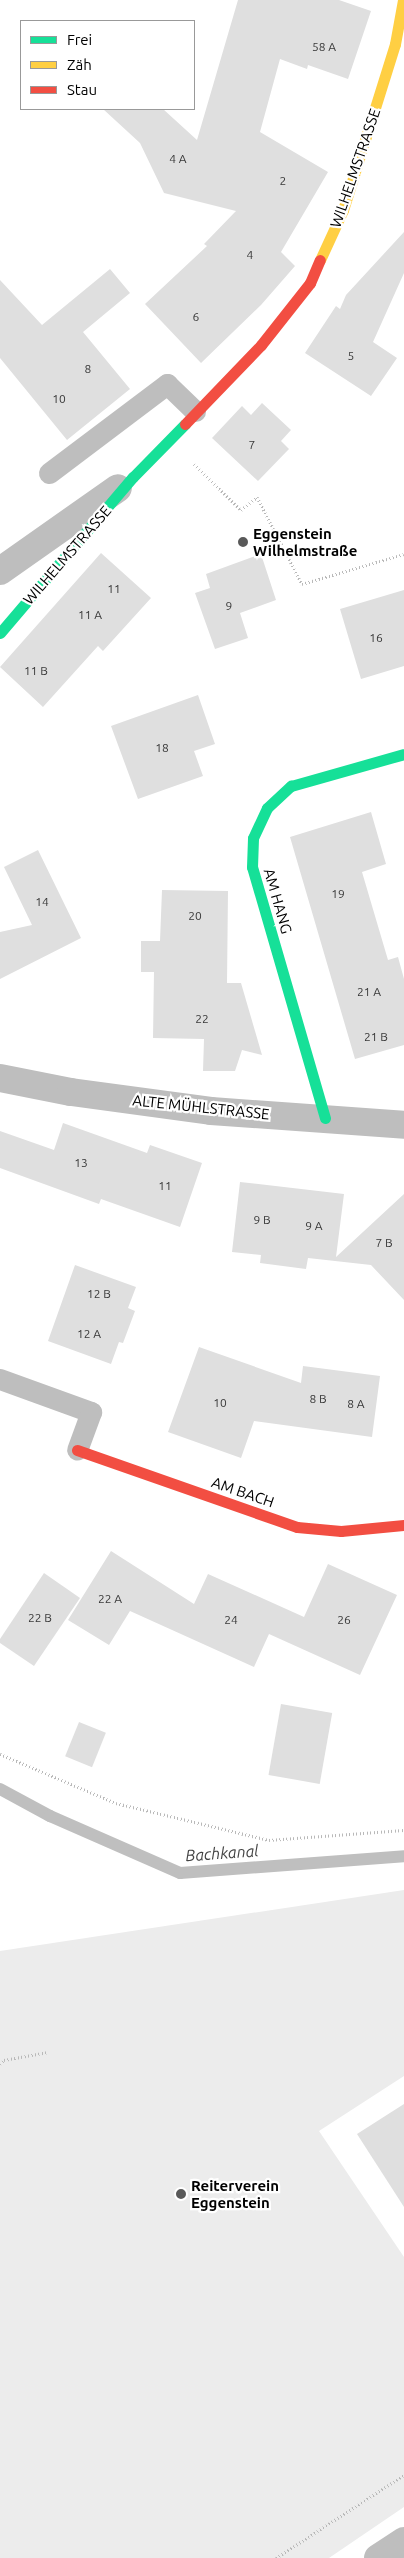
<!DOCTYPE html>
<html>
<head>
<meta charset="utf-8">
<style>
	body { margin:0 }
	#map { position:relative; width:404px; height:2558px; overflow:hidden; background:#fff; font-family:Ubuntu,sans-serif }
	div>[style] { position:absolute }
	.green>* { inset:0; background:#ececec }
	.stream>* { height:12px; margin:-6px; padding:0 6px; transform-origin:6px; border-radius:6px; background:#bfbfbf }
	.building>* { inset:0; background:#dfdfdf; transform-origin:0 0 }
	.path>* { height:3px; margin-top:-1.5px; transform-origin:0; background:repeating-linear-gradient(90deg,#b9b9b9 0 1px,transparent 0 3.5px) }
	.lane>* { height:21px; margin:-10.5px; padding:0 10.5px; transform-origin:10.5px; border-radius:10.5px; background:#bebebe }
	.street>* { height:28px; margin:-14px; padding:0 14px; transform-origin:14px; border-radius:14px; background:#bebebe }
	.fast>* { height:11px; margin:-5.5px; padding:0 5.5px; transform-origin:5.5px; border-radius:5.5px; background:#16e098 }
	.slow>* { height:11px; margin:-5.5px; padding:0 5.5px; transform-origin:5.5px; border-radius:5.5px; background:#ffcf43 }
	.jam>* { height:11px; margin:-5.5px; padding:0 5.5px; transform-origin:5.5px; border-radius:5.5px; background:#f24e42 }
	.dots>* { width:14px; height:14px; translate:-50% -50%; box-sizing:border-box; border:2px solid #fff; border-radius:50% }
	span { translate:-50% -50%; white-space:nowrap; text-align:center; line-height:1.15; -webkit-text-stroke:4.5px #fff; paint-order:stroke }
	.number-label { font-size:12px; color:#383838 }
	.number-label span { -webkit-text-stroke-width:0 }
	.street-label { font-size:15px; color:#000 }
	.poi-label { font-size:15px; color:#000; font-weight:700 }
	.left { translate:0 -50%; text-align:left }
	.water-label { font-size:16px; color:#444; font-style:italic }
	.legend { position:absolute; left:20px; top:20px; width:175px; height:90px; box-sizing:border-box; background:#fff; border:1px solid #999; margin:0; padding:6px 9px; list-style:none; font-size:15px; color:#000 }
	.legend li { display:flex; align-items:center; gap:10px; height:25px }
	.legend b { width:25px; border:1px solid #999 }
</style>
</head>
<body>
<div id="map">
	<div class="green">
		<div style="clip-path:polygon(404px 1890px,404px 2076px,319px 2131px,404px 2257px,404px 2507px,329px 2558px,0 2558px,0 1951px)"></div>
	</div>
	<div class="stream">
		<div style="left:0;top:1789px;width:57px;rotate:28.4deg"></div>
		<div style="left:50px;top:1816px;width:142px;rotate:23.7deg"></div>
		<div style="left:180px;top:1873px;width:225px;rotate:-4.3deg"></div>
	</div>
	<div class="building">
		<div style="clip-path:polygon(238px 0,339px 0,371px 11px,348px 79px,308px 65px,307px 69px,280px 59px,260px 132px,328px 172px,281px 252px,295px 266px,261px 305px,201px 363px,145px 304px,207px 246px,204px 244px,236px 211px,164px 193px,140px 143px,103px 109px,163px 109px,197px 140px)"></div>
		<div style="clip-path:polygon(404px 232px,404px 273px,373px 342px,397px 358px,371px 396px,305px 353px,336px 306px,340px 309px,346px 295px)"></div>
		<div style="clip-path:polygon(110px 269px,130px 293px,83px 332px,130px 389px,67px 440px,0 358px,0 280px,42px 325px)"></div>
		<div style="clip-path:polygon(262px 403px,291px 430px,281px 441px,289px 449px,258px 481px,212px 438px,242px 406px,251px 415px)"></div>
		<div style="clip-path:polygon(101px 553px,151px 598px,103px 651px,98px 646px,43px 707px,0 667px)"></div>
		<div style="clip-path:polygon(261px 554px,276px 600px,240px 613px,248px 638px,215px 649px,195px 593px,210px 588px,206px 574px)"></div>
		<div style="clip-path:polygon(404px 590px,404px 666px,361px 679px,340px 609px)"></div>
		<div style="clip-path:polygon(198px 695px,215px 744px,194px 751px,203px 776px,138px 799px,111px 726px)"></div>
		<div style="clip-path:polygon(371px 812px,386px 864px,362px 872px,388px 960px,398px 957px,404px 979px,404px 1045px,355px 1059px,290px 837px)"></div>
		<div style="clip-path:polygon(38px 850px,81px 938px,0 979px,0 932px,32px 925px,4px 867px)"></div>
		<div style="clip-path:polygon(162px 890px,228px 891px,227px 983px,241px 983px,262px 1055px,242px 1050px,235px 1071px,203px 1071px,204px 1039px,153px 1038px,154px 972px,141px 972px,141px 941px,160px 941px)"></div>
		<div style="clip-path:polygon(63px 1123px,147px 1153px,150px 1145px,202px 1163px,180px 1227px,101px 1199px,99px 1204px,0 1168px,0 1131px,54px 1150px)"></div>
		<div style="clip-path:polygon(240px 1182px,344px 1194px,336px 1257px,404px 1194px,404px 1300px,371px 1265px,308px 1258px,306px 1269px,260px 1263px,261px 1255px,232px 1252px)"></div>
		<div style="clip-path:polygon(75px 1265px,136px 1287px,128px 1308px,135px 1311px,123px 1343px,119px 1342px,111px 1364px,48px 1341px)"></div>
		<div style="clip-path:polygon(199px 1347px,301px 1383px,303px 1366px,380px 1376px,372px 1437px,254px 1421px,241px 1458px,168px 1432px)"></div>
		<div style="clip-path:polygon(111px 1551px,194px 1604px,208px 1574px,304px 1617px,328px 1564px,397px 1595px,360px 1675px,269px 1634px,254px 1667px,130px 1611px,109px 1645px,68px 1620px)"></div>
		<div style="clip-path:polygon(44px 1573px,80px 1598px,34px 1666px,0 1643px,0 1639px)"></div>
		<div style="left:281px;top:1704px;width:52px;height:72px;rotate:10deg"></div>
		<div style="left:79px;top:1722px;width:29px;height:37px;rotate:22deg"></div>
		<div style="clip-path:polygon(404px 2104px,404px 2207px,357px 2134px)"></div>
	</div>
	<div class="path">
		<div style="left:194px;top:464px;width:66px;rotate:44.4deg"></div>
		<div style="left:241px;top:510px;width:21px;rotate:-39deg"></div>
		<div style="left:257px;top:497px;width:98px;rotate:62.7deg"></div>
		<div style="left:302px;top:584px;width:106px;rotate:-16.4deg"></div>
		<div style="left:0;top:1754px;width:126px;rotate:22.9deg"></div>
		<div style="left:116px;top:1803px;width:157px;rotate:13.6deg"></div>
		<div style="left:269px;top:1840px;width:135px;rotate:-4.2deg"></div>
		<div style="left:0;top:2064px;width:6px;rotate:-45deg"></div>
		<div style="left:4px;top:2060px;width:45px;rotate:-10.3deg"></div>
		<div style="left:276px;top:2558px;width:153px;rotate:-33deg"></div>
	</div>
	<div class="lane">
		<div style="left:49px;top:473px;width:148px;rotate:-37deg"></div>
		<div style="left:167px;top:384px;width:39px;rotate:44deg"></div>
		<div style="left:0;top:1379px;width:97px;rotate:19.9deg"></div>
		<div style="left:91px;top:1412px;width:40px;rotate:110.2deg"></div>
	</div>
	<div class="street">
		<div style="left:0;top:571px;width:144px;rotate:-35.1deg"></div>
		<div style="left:0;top:1078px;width:72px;rotate:11.2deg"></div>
		<div style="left:71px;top:1092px;width:141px;rotate:7.7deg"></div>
		<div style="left:211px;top:1111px;width:194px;rotate:4.1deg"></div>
		<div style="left:378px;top:2558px;width:31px;rotate:-33deg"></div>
	</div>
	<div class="fast">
		<div style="left:0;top:633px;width:205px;rotate:-49.6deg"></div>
		<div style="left:133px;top:477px;width:74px;rotate:-45.5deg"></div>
		<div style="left:325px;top:1118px;width:261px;rotate:-106.2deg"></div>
		<div style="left:252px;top:867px;width:29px;rotate:-88deg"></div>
		<div style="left:253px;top:838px;width:33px;rotate:-65deg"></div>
		<div style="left:267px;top:808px;width:33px;rotate:-43deg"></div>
		<div style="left:291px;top:786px;width:117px;rotate:-15.8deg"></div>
	</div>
	<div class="slow">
		<div style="left:320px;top:260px;width:55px;rotate:-65.3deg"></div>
		<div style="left:343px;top:210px;width:174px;rotate:-72.6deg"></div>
		<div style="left:395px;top:44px;width:45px;rotate:-79.7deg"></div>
	</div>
	<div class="jam">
		<div style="left:185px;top:424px;width:110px;rotate:-46.1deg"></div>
		<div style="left:261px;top:345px;width:79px;rotate:-51.7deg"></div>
		<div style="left:310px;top:283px;width:25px;rotate:-67deg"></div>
		<div style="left:77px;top:1450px;width:233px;rotate:19.3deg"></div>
		<div style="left:297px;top:1527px;width:44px;rotate:5.2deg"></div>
		<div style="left:341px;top:1531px;width:63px;rotate:-5.4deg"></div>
	</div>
	<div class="dots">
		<div style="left:243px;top:542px;background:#595959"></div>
		<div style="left:181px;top:2194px;background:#595959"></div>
	</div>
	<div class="number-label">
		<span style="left:324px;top:47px">58 A</span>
		<span style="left:178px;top:159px">4 A</span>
		<span style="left:283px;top:181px">2</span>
		<span style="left:250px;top:255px">4</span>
		<span style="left:196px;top:317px">6</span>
		<span style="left:351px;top:356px">5</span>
		<span style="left:88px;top:369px">8</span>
		<span style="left:59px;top:399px">10</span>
		<span style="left:252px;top:445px">7</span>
		<span style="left:114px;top:589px">11</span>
		<span style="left:229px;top:606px">9</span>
		<span style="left:90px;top:615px">11 A</span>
		<span style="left:376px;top:638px">16</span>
		<span style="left:36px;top:671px">11 B</span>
		<span style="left:162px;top:748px">18</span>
		<span style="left:338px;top:894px">19</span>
		<span style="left:42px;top:902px">14</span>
		<span style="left:195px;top:916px">20</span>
		<span style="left:369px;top:992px">21 A</span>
		<span style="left:202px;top:1019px">22</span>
		<span style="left:376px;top:1037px">21 B</span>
		<span style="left:81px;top:1163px">13</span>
		<span style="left:165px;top:1186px">11</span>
		<span style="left:262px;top:1220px">9 B</span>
		<span style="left:314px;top:1226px">9 A</span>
		<span style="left:384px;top:1243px">7 B</span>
		<span style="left:99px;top:1294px">12 B</span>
		<span style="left:89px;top:1334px">12 A</span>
		<span style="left:318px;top:1399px">8 B</span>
		<span style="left:220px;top:1403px">10</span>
		<span style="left:356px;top:1404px">8 A</span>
		<span style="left:110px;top:1599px">22 A</span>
		<span style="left:40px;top:1618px">22 B</span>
		<span style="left:231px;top:1620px">24</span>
		<span style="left:344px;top:1620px">26</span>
	</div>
	<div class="street-label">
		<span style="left:355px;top:168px;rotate:-71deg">WILHELMSTRASSE</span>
		<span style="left:67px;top:555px;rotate:-49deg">WILHELMSTRASSE</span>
		<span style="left:278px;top:901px;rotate:74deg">AM HANG</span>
		<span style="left:201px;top:1107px;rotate:6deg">ALTE MÜHLSTRASSE</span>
		<span style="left:243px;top:1492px;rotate:19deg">AM BACH</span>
	</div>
	<div class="poi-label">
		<span class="left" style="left:253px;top:542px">Eggenstein<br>Wilhelmstraße</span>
		<span class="left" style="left:191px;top:2194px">Reiterverein<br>Eggenstein</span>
	</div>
	<div class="water-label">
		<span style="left:222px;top:1853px;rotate:-4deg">Bachkanal</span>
	</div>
	<ul class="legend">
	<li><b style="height:6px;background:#16e098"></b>Frei</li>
	<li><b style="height:6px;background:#ffcf43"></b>Zäh</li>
	<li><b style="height:6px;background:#f24e42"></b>Stau</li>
	</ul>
</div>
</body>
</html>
